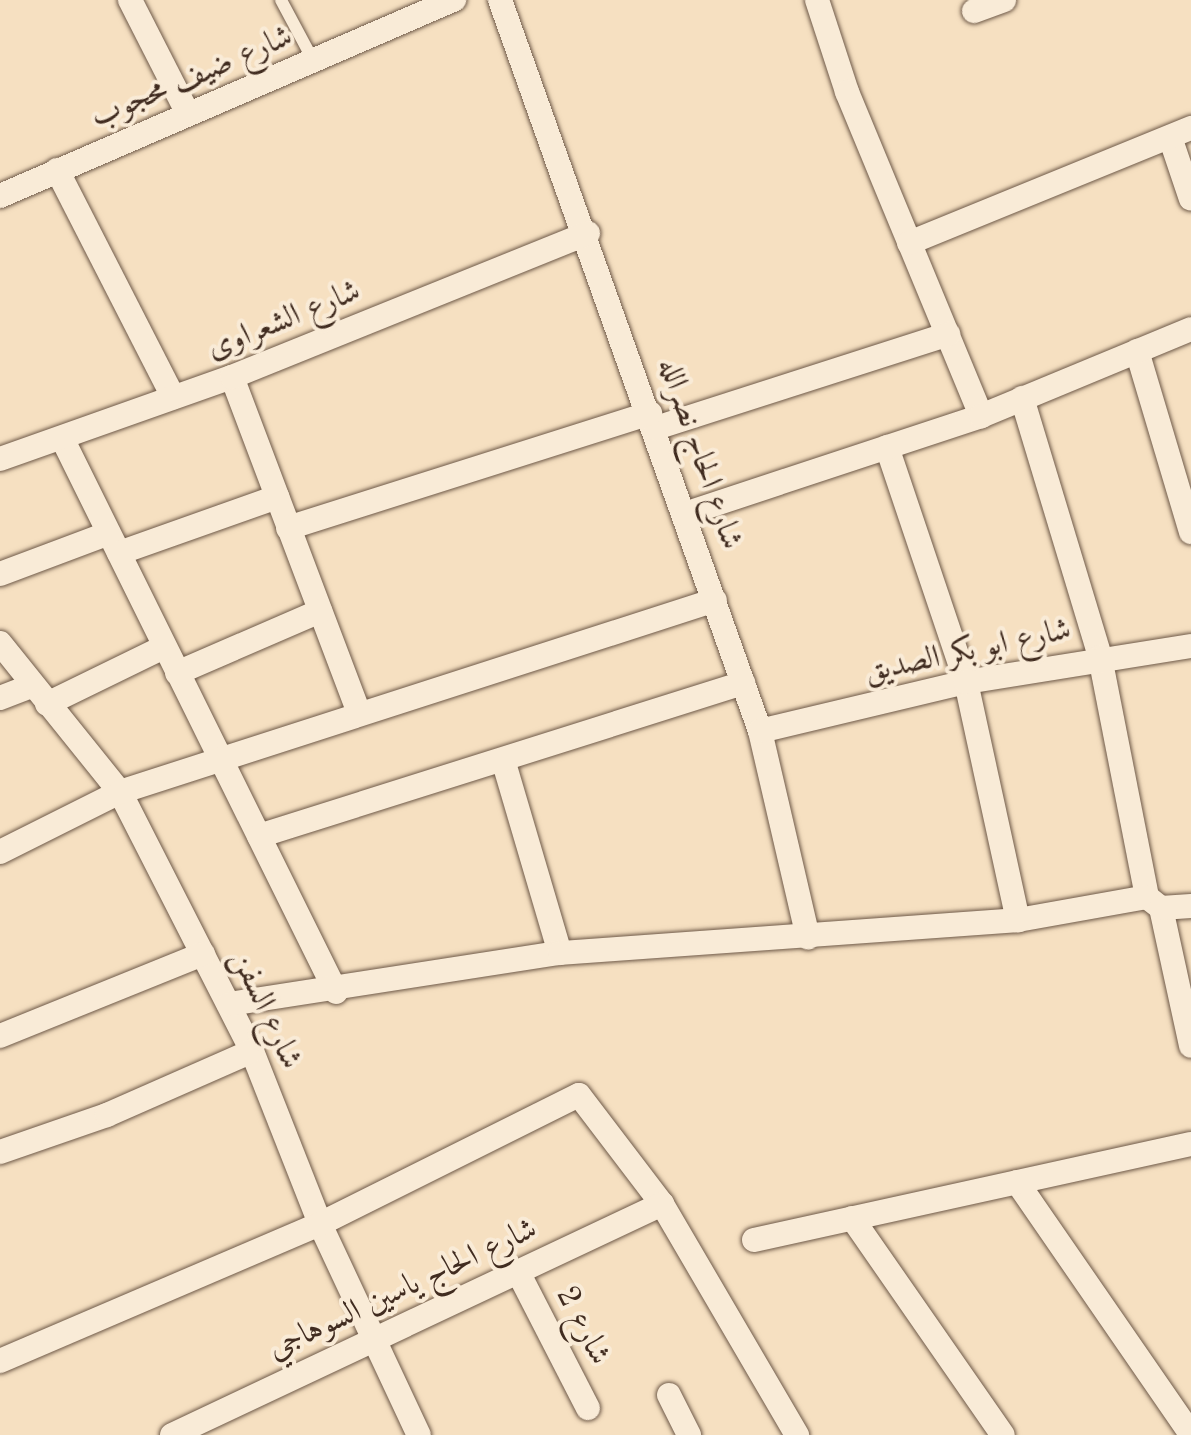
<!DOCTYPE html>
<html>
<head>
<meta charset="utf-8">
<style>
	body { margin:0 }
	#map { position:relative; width:1191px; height:1435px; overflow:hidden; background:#f6e0c1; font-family:"Old Standard TT",Amiri,serif }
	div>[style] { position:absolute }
	.roads { filter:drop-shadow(0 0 2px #6e5948) drop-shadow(0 0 2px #6e5948) }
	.service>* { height:12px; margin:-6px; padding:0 6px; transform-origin:6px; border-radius:6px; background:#f9ebd7 }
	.minor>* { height:24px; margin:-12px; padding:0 12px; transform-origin:12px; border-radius:12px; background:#f9ebd7 }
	span { translate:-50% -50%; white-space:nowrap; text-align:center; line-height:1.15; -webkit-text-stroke:8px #f9ebd7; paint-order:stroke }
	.street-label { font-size:32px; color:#412c20 }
</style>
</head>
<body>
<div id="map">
	<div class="roads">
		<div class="service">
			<div style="left:281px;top:0;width:68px;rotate:61.9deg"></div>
		</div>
		<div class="minor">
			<div style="left:130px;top:0;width:128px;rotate:63deg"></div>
			<div style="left:500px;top:0;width:776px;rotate:70.42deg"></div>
			<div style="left:760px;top:731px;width:212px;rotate:76.9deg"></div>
			<div style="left:817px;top:0;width:97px;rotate:71.9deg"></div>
			<div style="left:847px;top:92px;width:351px;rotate:67.5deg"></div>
			<div style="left:974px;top:11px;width:32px;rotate:-20deg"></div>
			<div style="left:1170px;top:137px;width:65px;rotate:71.3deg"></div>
			<div style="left:57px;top:170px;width:255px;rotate:62.9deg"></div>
			<div style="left:0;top:196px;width:495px;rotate:-23.4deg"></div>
			<div style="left:909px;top:243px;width:305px;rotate:-22.2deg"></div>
			<div style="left:1137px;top:351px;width:189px;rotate:73.4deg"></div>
			<div style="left:232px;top:377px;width:359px;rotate:69.3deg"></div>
			<div style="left:1022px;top:398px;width:270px;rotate:73.2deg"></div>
			<div style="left:1100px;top:657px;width:245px;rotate:78.9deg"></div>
			<div style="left:656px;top:428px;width:307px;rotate:-17.8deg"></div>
			<div style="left:62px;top:438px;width:618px;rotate:63.68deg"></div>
			<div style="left:887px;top:447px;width:248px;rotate:71.4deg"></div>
			<div style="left:966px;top:682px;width:244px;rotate:77.7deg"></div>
			<div style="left:0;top:459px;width:246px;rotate:-19.5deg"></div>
			<div style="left:232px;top:377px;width:384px;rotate:-22deg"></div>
			<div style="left:685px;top:514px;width:312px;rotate:-18.3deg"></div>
			<div style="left:981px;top:416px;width:227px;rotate:-22.5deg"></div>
			<div style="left:288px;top:528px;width:380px;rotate:-17.6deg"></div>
			<div style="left:119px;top:553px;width:168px;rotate:-19.5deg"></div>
			<div style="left:0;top:574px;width:116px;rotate:-20.6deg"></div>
			<div style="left:0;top:643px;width:191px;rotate:51.2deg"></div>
			<div style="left:120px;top:792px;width:291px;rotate:63deg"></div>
			<div style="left:252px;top:1051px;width:186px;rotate:68.5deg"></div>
			<div style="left:320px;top:1224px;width:233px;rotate:64.9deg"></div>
			<div style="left:177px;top:673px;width:156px;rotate:-23.4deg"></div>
			<div style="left:0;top:698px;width:34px;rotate:-21deg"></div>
			<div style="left:47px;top:704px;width:130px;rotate:-26deg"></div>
			<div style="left:760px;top:731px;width:212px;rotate:-13.4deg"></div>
			<div style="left:966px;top:682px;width:228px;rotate:-9.1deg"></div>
			<div style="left:504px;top:763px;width:198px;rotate:73.6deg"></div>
			<div style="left:259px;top:836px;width:508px;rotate:-17.54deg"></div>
			<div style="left:0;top:852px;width:134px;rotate:-26.6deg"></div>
			<div style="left:120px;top:792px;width:625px;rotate:-17.88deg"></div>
			<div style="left:1161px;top:908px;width:141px;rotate:77.7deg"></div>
			<div style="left:229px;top:1004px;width:335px;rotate:-8.8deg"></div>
			<div style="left:560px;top:953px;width:459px;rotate:-4.1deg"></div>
			<div style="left:1018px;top:920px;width:131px;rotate:-10.1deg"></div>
			<div style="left:1147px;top:897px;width:18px;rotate:38deg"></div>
			<div style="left:1161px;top:908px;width:30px;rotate:-4deg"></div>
			<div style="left:0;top:1036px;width:219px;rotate:-22deg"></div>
			<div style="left:0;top:1152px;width:113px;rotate:-19.1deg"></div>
			<div style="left:107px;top:1115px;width:158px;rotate:-23.8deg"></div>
			<div style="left:1017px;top:1182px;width:306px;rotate:55.4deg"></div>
			<div style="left:852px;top:1218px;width:264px;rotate:55.2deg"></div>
			<div style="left:754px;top:1240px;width:447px;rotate:-12.4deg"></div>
			<div style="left:518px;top:1272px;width:153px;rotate:62.8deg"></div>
			<div style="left:0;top:1361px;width:348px;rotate:-23.2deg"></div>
			<div style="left:320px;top:1224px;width:289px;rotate:-26.5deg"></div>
			<div style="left:579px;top:1095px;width:137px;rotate:52.7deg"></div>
			<div style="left:662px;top:1204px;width:268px;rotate:59.7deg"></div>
			<div style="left:669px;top:1395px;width:45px;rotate:63.4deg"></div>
			<div style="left:172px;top:1435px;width:542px;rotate:-25.24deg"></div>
		</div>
	</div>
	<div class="street-label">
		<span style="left:192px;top:78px;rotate:-23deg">شارع ضيف محجوب</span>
		<span style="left:284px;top:321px;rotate:-22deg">شارع الشعراوى</span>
		<span style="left:699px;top:454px;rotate:71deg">شارع الحاج نصرالله</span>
		<span style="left:968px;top:652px;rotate:-12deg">شارع ابو بكر الصديق</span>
		<span style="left:265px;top:1010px;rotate:65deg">شارع السفن</span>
		<span style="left:403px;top:1290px;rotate:-25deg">شارع الحاج ياسين السوهاجي</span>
		<span style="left:582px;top:1326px;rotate:63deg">شارع 2</span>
	</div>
</div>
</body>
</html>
